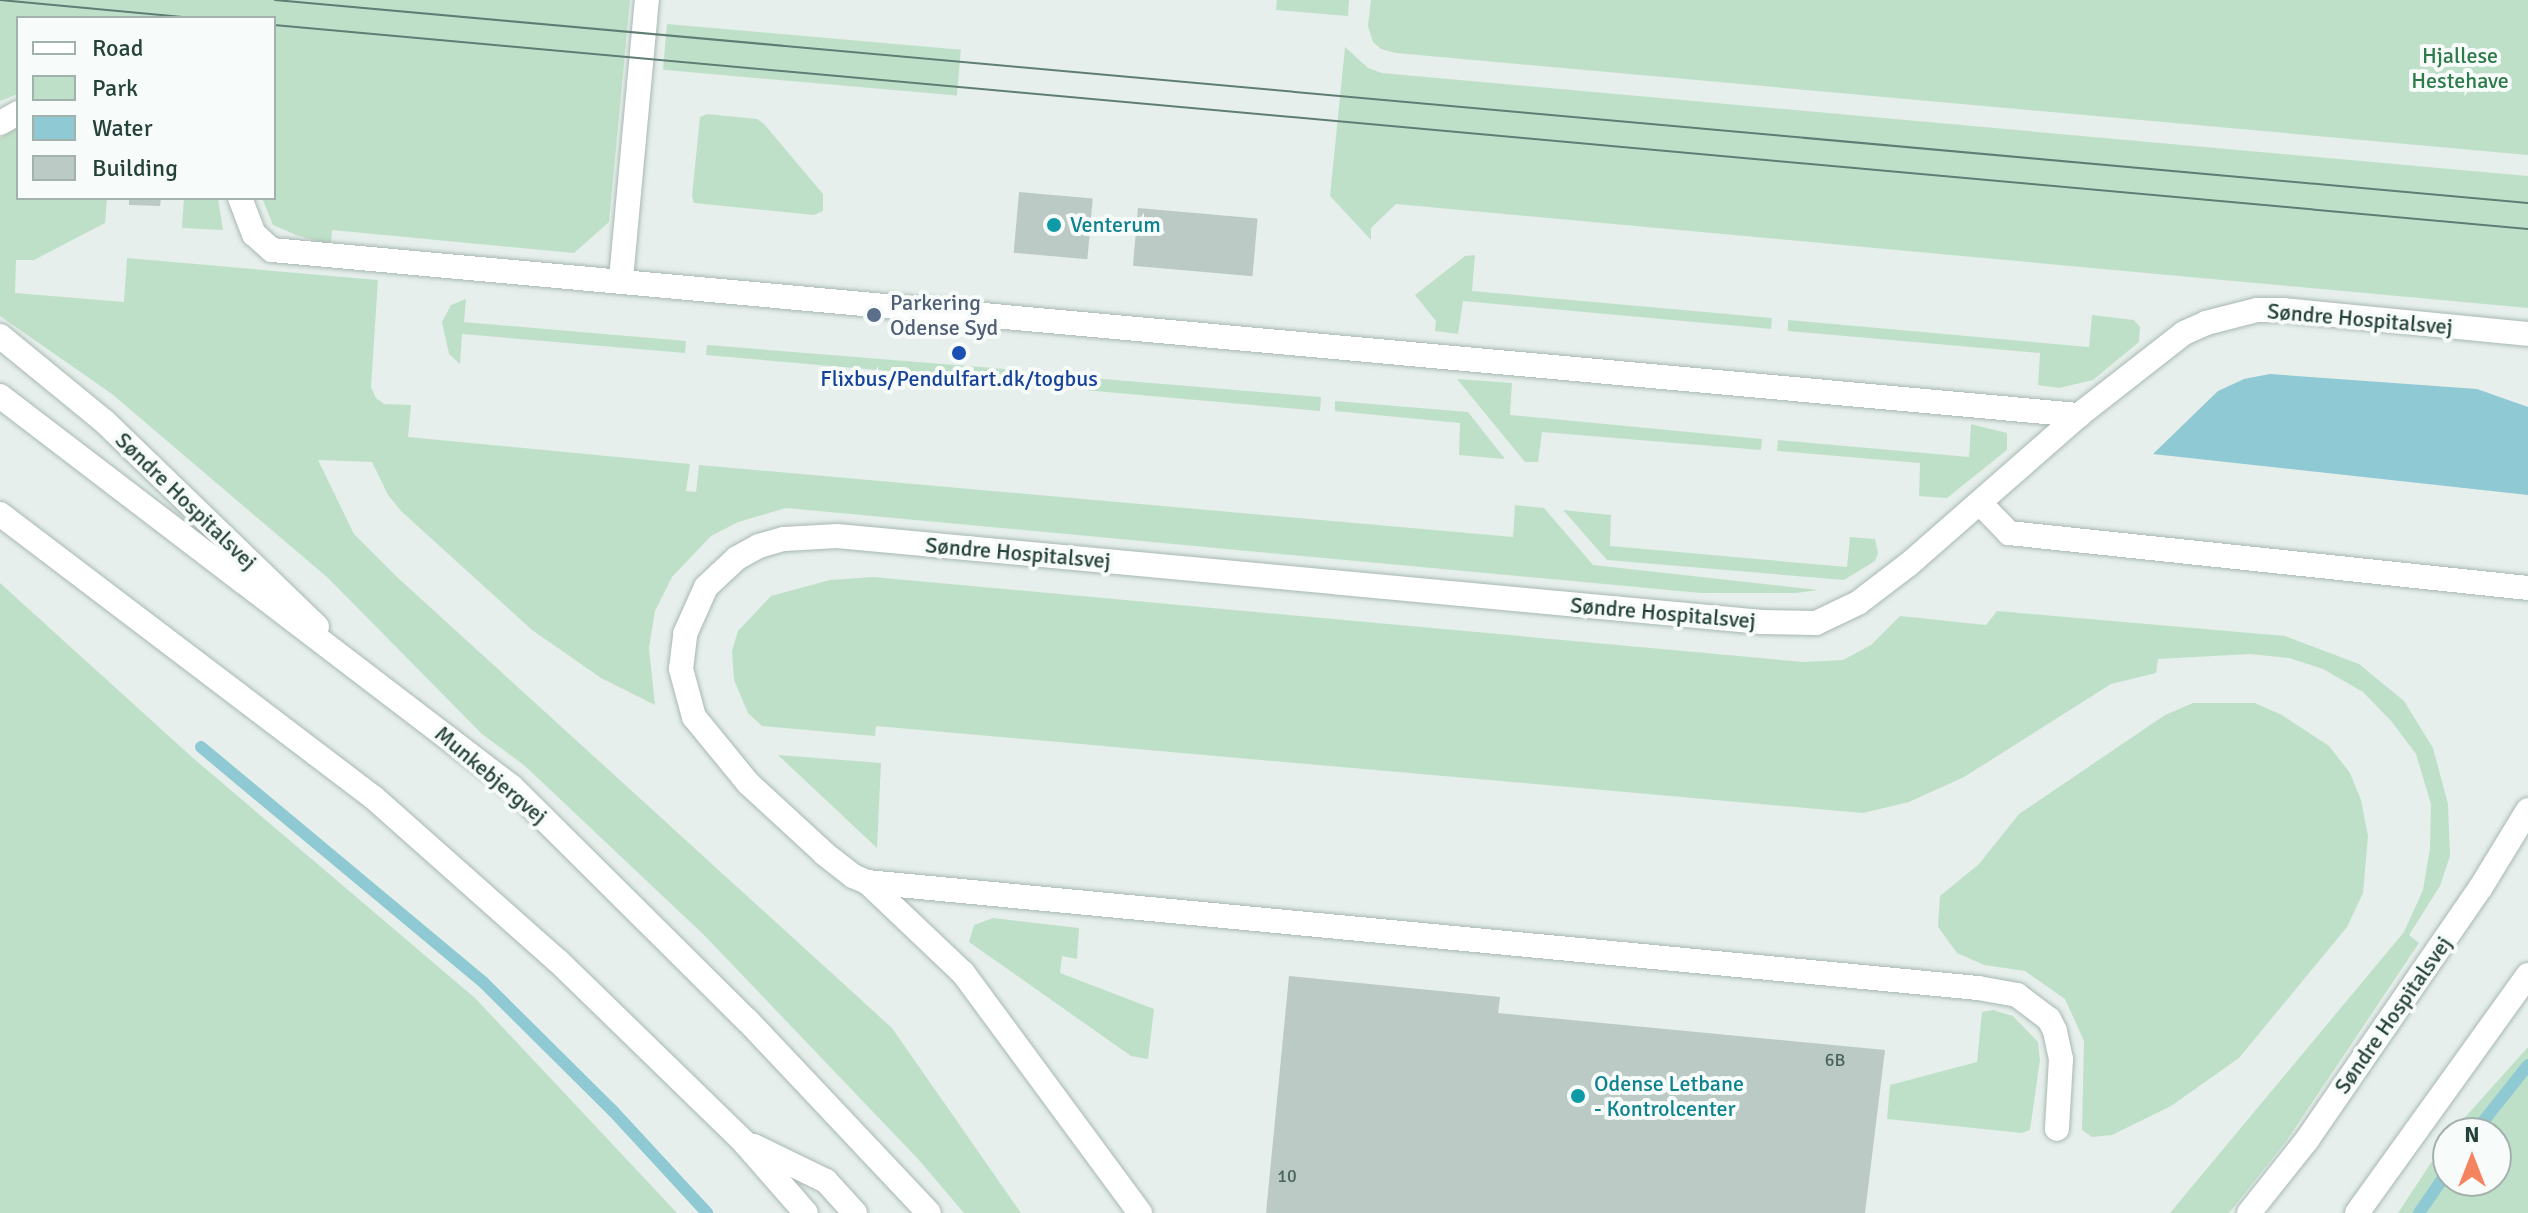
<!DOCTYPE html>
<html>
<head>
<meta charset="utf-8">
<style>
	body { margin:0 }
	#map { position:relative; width:2528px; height:1213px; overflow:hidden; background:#e6efeb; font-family:Signika,sans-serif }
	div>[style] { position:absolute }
	.green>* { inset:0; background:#bfe0c8; transform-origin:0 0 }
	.water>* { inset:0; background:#8ec9d4 }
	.stream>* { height:12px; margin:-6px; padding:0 6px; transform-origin:6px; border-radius:6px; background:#8ec9d4 }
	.building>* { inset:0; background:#bbcac4; transform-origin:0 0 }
	.roads { filter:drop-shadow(0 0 2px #a8b8b2) drop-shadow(0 0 2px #a8b8b2) }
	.lane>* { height:24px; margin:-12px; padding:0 12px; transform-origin:12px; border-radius:12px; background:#fff }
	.secondary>* { height:24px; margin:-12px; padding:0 12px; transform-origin:12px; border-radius:12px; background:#fff }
	.tram>* { height:2px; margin:-1px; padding:0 1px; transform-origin:1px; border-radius:1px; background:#5f7d75 }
	.dots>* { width:22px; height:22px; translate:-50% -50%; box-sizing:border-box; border:4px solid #f7fbf9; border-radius:50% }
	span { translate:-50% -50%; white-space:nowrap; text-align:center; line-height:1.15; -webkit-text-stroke:8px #f7fbf9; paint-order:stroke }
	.number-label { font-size:18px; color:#4a645c }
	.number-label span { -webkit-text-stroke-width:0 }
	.park-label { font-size:22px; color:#2d7a4b }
	.culture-label { font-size:22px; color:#0d838f }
	.left { translate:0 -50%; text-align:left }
	.service-label { font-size:22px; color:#4e5e75 }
	.street-label { font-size:22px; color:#24423a }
	.transit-label { font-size:22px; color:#164399 }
	.legend { position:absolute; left:16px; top:16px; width:260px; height:184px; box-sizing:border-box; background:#f7fbf9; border:2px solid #a3b1ad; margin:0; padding:10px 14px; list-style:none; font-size:24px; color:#24423a }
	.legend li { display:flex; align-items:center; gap:16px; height:40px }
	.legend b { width:40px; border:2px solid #a3b1ad }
	.north { position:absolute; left:2432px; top:1117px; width:80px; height:80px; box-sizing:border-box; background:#f7fbf9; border:2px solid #a3b1ad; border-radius:50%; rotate:0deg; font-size:22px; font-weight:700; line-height:32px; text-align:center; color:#24423a }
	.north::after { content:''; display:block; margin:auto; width:28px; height:36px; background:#f4845f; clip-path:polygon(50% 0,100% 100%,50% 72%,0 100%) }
</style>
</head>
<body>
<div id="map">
	<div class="green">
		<div style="clip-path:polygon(0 0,630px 0,609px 222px,574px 253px,332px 230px,331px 245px,296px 235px,273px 225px,262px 198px,274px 198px,274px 18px,18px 18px,18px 94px,0 101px)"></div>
		<div style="clip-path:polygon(1277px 0,1349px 0,1348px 16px,1276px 10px)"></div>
		<div style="clip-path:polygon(1371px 0,2528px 0,2528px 155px,1396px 53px,1381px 49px,1373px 42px,1368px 26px)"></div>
		<div style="left:667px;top:24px;width:295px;height:46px;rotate:5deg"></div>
		<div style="clip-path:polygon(1345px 47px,1368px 68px,1382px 73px,2528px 176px,2528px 308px,1396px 204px,1371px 228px,1371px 240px,1330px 196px)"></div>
		<div style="clip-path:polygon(707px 114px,757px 119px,764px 124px,823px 194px,823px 211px,814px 215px,694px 203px,692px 196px,700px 117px)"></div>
		<div style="clip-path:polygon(18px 128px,18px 198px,107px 198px,105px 223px,34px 260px,16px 260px,15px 293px,124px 302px,127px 258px,378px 280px,371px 387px,376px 398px,384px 404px,411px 405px,408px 437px,690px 464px,686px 491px,696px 492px,699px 465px,1513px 537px,1515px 505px,1544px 508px,1593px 565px,1818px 590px,1796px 593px,1701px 593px,786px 508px,738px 522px,711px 536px,672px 577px,655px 611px,649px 648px,655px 705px,601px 678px,532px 630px,401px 511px,388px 495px,372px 462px,318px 460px,354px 534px,397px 577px,892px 1028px,1021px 1213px,964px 1213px,918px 1159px,704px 935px,525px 766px,482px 734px,328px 578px,112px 394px,0 316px,0 138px)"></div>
		<div style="clip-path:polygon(184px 198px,218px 198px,223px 230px,182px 228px)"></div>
		<div style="clip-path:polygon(1475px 255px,1472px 291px,1772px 318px,1771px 329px,1463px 301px,1458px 334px,1435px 331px,1436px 321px,1415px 295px,1465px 256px)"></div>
		<div style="clip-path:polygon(466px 299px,464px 322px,686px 341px,685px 353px,462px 334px,460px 364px,449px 354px,442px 322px,451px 305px)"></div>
		<div style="clip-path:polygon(2092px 315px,2134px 320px,2140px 327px,2139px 342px,2093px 380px,2059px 388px,2038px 385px,2040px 353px,1788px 331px,1788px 320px,2089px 347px)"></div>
		<div style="clip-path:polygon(707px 345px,1005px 369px,1004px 381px,706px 355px)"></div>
		<div style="clip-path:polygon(1018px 372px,1321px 397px,1320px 411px,1017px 384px)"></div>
		<div style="clip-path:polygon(1457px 379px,1512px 383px,1510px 415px,1762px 439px,1761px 450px,1542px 432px,1538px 462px,1525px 462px)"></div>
		<div style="clip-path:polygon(1335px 401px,1468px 412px,1505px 459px,1459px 455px,1460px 423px,1335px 411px)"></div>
		<div style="clip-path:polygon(1971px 424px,2007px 433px,2007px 450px,1947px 498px,1919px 496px,1920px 463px,1777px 451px,1778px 440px,1969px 457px)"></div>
		<div style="clip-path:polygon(1563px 510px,1611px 515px,1610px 546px,1847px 567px,1850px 537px,1875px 539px,1878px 553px,1875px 561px,1844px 580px,1607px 560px)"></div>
		<div style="clip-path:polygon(873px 577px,1804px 662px,1843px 660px,1871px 645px,1900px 616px,1986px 625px,1997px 611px,2285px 636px,2359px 664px,2404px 701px,2433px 748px,2448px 804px,2450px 856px,2440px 886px,2409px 935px,2419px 943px,2287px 1140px,2229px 1213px,2170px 1213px,2404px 932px,2423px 890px,2430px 848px,2431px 804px,2416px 754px,2392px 722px,2363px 692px,2323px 669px,2289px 658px,2250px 654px,2158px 659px,2156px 673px,2111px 684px,1964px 777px,1909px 802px,1863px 813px,876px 726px,875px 736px,762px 726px,748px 713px,734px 680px,732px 651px,738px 631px,771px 596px,830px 580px)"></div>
		<div style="clip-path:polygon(0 583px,193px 758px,475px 998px,677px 1213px,0 1213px)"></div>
		<div style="clip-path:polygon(2193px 703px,2255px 703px,2282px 715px,2329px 746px,2350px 773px,2361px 800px,2368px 836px,2363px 893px,2347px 927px,2239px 1058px,2171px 1106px,2112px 1135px,2092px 1137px,2082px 1130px,2084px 1041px,2065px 999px,2025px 971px,1984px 965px,1957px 953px,1938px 927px,1940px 896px,1979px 864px,2019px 814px,2165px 715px)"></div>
		<div style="clip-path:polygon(778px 755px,881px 763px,877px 848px)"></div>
		<div style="clip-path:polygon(993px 918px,1079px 928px,1077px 959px,1062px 956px,1060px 973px,1154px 1009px,1148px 1059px,1131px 1056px,969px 942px,974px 925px)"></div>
		<div style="clip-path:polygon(1993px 1010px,2013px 1016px,2038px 1042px,2040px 1060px,2030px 1130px,2022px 1133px,1887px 1119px,1890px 1085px,1977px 1062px,1982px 1012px)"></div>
		<div style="clip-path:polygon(2528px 1047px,2528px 1213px,2398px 1213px,2448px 1137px,2448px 1181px,2496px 1181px,2496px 1133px,2451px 1133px)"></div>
	</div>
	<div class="water">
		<div style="clip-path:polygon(2270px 374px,2477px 389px,2528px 407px,2528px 495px,2153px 454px,2218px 391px,2244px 379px)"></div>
	</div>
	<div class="stream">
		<div style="left:201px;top:747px;width:368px;rotate:39.8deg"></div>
		<div style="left:484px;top:983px;width:182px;rotate:44.8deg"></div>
		<div style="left:613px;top:1111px;width:139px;rotate:47.3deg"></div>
		<div style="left:2474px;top:1133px;width:87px;rotate:-51.5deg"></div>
		<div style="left:2419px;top:1213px;width:51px;rotate:-55.4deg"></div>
	</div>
	<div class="building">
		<div style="left:1019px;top:192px;width:74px;height:61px;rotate:5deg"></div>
		<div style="clip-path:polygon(129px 198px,161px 198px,160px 206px,129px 205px)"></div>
		<div style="left:1138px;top:208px;width:120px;height:58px;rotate:5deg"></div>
		<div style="clip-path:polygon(1289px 976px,1500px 997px,1498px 1013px,1885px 1050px,1865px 1213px,1266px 1213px)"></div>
	</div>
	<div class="roads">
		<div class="lane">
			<div style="left:0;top:123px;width:21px;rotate:-29deg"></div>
			<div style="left:240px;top:198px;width:39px;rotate:69deg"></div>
			<div style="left:254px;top:234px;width:24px;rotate:42deg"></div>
			<div style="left:272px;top:250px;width:1815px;rotate:5.22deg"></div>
			<div style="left:621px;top:279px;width:280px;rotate:-84.7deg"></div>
			<div style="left:0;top:336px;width:134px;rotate:39.3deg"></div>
			<div style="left:104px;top:421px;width:296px;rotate:44deg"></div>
			<div style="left:1980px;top:503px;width:42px;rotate:46deg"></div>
			<div style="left:2009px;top:533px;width:522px;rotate:6.05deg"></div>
			<div style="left:867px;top:882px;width:1116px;rotate:5.45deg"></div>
			<div style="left:1978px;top:988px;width:40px;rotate:10deg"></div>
			<div style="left:2017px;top:995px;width:40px;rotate:37deg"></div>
			<div style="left:2049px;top:1019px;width:13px;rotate:63deg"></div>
			<div style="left:2055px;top:1031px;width:29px;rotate:78deg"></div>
			<div style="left:2061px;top:1059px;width:70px;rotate:93.3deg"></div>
			<div style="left:1140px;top:1213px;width:298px;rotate:-126.4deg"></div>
			<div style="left:963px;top:973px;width:132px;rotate:-136.5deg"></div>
			<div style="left:867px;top:882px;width:15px;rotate:-157deg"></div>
			<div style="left:853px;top:876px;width:37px;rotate:-142deg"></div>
			<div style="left:824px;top:853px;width:103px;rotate:-137.4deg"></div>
			<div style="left:748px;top:783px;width:85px;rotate:-129.3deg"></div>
			<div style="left:694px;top:717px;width:50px;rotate:-105.2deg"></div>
			<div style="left:681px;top:669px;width:35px;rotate:-83deg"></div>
			<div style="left:685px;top:634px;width:51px;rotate:-65.9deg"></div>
			<div style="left:706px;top:587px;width:42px;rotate:-43.1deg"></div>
			<div style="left:737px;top:558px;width:25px;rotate:-29deg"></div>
			<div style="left:759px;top:546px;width:26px;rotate:-16deg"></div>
			<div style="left:784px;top:539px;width:53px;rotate:-3.2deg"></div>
			<div style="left:837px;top:536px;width:929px;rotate:5.31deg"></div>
			<div style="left:1762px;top:622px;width:54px;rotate:1.1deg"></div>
			<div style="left:1816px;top:623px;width:47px;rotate:-25.5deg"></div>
			<div style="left:1858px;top:603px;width:64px;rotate:-37.4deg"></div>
			<div style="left:1909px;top:564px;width:226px;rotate:-41.2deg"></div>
			<div style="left:2079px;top:415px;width:133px;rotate:-38deg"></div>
			<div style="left:2184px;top:333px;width:24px;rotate:-24deg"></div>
			<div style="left:2206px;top:323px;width:53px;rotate:-14.3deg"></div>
			<div style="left:2257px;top:310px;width:27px"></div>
			<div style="left:2284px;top:310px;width:245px;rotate:5.6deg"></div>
		</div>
		<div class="secondary">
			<div style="left:0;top:396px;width:644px;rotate:37.37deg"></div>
			<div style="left:512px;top:787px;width:331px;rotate:44.8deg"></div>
			<div style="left:747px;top:1020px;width:265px;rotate:46.7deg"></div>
			<div style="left:0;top:514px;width:468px;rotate:37.2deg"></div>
			<div style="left:373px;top:797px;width:247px;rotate:41.6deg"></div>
			<div style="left:558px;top:961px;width:260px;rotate:44.2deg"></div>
			<div style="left:744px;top:1142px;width:94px;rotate:48.9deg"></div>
			<div style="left:754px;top:1146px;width:80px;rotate:25.9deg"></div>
			<div style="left:826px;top:1181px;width:43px;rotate:47.8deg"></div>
			<div style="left:2249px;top:1213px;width:93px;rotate:-51.5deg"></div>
			<div style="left:2307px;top:1140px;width:307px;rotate:-55.5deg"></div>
			<div style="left:2481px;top:887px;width:90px;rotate:-58.6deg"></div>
			<div style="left:2357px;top:1213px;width:293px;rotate:-54.3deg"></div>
		</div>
	</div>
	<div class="tram">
		<div style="left:0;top:0;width:194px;rotate:5.3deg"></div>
		<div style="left:275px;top:0;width:2262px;rotate:5.15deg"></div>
		<div style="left:274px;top:25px;width:2263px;rotate:5.17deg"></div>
	</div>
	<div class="dots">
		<div style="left:1054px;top:225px;background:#0f9aa8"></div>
		<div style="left:874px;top:315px;background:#5c6f8a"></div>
		<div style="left:959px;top:353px;background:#1a4fb4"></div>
		<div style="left:1578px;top:1096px;background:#0f9aa8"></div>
	</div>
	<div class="number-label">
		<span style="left:1835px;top:1060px">6B</span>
		<span style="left:1287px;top:1176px">10</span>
	</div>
	<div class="park-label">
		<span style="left:2460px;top:68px">Hjallese<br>Hestehave</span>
	</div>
	<div class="culture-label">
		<span class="left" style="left:1070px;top:225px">Venterum</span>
		<span class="left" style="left:1594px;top:1096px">Odense Letbane<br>- Kontrolcenter</span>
	</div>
	<div class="service-label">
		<span class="left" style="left:890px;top:315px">Parkering<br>Odense Syd</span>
	</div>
	<div class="street-label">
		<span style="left:2360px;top:319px;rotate:5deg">Søndre Hospitalsvej</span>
		<span style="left:186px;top:501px;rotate:44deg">Søndre Hospitalsvej</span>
		<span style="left:1018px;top:553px;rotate:5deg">Søndre Hospitalsvej</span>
		<span style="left:1663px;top:613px;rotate:5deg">Søndre Hospitalsvej</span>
		<span style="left:491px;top:775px;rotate:40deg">Munkebjergvej</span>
		<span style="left:2393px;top:1015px;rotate:-55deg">Søndre Hospitalsvej</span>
	</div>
	<div class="transit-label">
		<span style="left:959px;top:379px">Flixbus/Pendulfart.dk/togbus</span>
	</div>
	<ul class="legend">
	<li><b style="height:10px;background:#fff"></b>Road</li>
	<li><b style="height:22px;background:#bfe0c8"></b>Park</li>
	<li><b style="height:22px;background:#8ec9d4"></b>Water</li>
	<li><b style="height:22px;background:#bbcac4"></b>Building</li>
	</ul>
	<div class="north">N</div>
</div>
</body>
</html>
